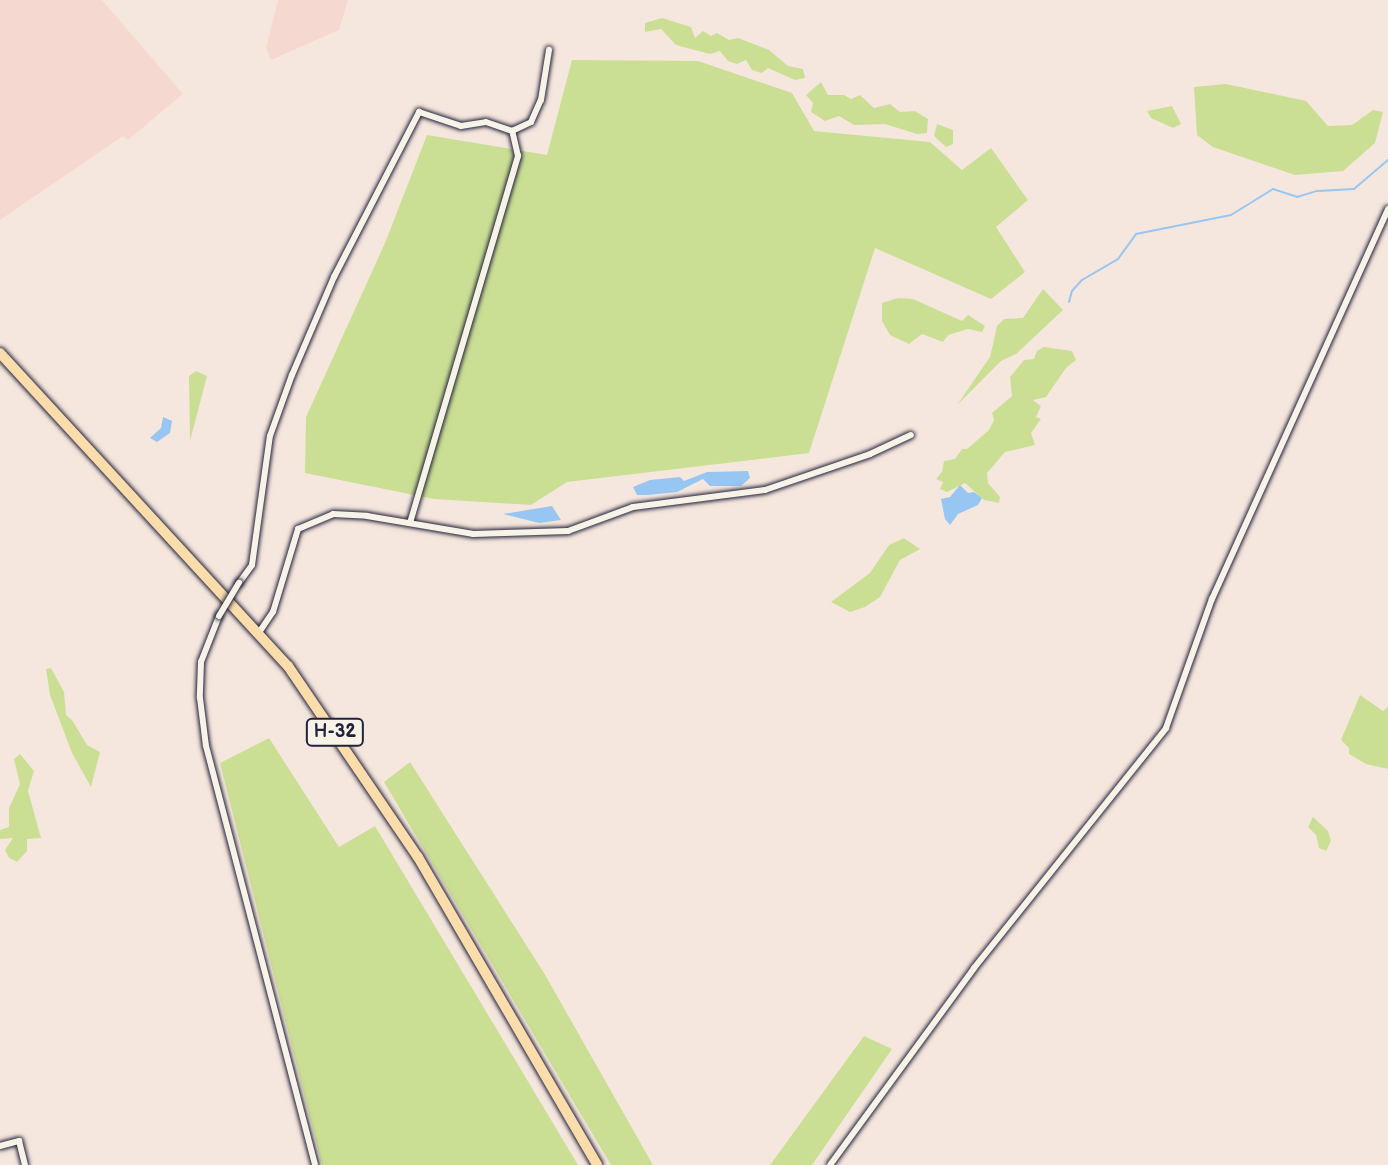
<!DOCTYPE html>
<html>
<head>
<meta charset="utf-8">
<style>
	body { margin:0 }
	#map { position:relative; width:1388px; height:1165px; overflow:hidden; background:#f6e7de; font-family:"Balsamiq Sans",sans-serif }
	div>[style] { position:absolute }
	.built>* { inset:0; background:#f5d9d1 }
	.green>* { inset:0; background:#cbdf94 }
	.water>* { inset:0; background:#98c6f3 }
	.stream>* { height:2px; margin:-1px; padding:0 1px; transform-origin:1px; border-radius:1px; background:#98c6f3 }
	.roads { filter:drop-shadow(0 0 2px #22223b) drop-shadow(0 0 2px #22223b) }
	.minor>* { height:6px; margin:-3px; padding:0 3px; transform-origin:3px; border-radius:3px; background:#f7f3e8 }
	.primary>* { height:10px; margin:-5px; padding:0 5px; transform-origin:5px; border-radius:5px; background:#fbddab }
	.bridges { filter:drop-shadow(0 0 2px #22223b) drop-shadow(0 0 2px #22223b) }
	.minor-bridge>* { height:6px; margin:-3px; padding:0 3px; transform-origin:3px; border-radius:3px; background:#f7f3e8 }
	span { translate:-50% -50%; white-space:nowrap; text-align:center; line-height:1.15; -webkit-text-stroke:6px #f7f3e8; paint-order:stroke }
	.shield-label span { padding:2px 6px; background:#f7f3e8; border:2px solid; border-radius:6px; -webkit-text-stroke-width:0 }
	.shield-label { font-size:18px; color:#22223b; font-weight:700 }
</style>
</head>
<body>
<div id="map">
	<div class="built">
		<div style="clip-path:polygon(0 0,102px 0,183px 94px,128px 140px,123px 136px,0 220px)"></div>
		<div style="clip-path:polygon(278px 0,348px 0,339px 30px,271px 60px,266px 48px)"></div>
	</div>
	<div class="green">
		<div style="clip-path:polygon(662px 18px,691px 27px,695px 38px,703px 31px,711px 36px,717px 33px,729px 40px,738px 38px,769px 50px,788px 66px,803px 69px,805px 78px,795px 80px,768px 68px,762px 73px,752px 70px,746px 60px,737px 64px,728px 61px,720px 51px,710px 54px,676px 45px,661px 29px,645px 32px,645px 23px)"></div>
		<div style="clip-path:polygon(572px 60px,698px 61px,792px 93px,814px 131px,930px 142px,962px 170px,991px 148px,1028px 200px,996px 227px,1025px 272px,991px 299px,875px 248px,809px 453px,567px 482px,531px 505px,434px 499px,305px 473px,306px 417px,385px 243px,427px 135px,547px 155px)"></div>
		<div style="clip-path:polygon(821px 82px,828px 95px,844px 95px,851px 99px,860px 95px,874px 108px,890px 104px,900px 112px,915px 111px,928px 119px,927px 133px,917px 134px,885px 124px,854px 125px,839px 116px,825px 121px,811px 112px,813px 103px,806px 95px)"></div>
		<div style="clip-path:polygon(1226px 84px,1306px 101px,1328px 126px,1352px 125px,1373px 110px,1383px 112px,1375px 143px,1343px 171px,1295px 175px,1213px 147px,1197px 135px,1194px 87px)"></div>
		<div style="clip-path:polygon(1172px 106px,1181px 124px,1173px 128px,1151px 118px,1147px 111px)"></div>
		<div style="clip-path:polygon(937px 124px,953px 130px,953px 144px,946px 147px,934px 136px)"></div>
		<div style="clip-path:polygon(1043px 289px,1063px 310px,1016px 354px,1001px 361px,957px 405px,990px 357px,997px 326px,1004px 319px,1023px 318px)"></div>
		<div style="clip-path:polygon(898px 298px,913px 299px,962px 321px,968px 315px,985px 326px,982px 332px,968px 329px,948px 335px,943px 342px,922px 334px,909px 344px,890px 335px,882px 321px,882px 303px)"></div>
		<div style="clip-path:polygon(1044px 347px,1072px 351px,1076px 360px,1066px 368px,1046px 397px,1033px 400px,1041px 406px,1036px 417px,1041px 419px,1031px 433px,1035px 445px,1005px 452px,987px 473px,988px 483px,1000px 497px,999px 503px,984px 500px,965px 483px,947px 492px,940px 489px,943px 482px,936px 479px,942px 472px,944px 461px,955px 459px,962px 449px,967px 449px,989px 430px,994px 420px,992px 413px,1012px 396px,1010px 377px,1024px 360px,1034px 359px,1037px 351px)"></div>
		<div style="clip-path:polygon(196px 371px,207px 376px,190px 441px,189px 376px)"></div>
		<div style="clip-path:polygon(904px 538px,920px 549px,900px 560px,880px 597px,865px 607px,850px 612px,831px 602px,870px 573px,889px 545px)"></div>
		<div style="clip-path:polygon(51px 668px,64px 692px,66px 715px,72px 720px,87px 745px,100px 752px,91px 787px,72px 753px,50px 695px,46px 669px)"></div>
		<div style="clip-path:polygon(1360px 695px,1383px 711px,1388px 707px,1388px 769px,1366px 764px,1349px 754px,1349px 748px,1341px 740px)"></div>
		<div style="clip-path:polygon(269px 738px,339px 847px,375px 826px,578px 1165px,322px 1165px,220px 763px)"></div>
		<div style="clip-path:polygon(20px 754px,34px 771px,28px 791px,41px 838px,27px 839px,27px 851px,17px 862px,9px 858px,5px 850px,13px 838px,0 839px,0 830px,9px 827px,9px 808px,20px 784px,14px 759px)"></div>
		<div style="clip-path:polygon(410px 762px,544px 973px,653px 1165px,611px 1165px,384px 782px)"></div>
		<div style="clip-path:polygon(1313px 817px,1328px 831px,1331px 841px,1326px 851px,1319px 848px,1316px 835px,1308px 827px)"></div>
		<div style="clip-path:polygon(864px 1036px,892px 1049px,812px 1165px,770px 1165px)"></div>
	</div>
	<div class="water">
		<div style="clip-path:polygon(163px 417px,172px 421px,170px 433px,157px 442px,150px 438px,161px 428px)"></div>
		<div style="clip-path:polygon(748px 471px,750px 478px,741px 486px,710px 486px,703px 479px,677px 492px,647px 495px,637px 495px,633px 487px,650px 480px,680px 477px,684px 481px,707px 472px)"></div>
		<div style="clip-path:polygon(960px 485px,968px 493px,974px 492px,982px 498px,978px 505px,958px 514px,950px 525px,945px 519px,941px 499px,950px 497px)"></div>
		<div style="clip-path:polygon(552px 506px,561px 520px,539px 523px,503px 514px)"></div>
	</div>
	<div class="stream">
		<div style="left:1069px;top:302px;width:11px;rotate:-75deg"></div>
		<div style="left:1072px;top:291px;width:15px;rotate:-48deg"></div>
		<div style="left:1082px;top:280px;width:42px;rotate:-30.3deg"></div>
		<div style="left:1118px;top:259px;width:31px;rotate:-54deg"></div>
		<div style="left:1136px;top:234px;width:97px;rotate:-11.3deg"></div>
		<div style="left:1231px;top:215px;width:49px;rotate:-31.8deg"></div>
		<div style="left:1273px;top:189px;width:25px;rotate:18deg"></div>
		<div style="left:1297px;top:197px;width:21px;rotate:-17deg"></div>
		<div style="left:1317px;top:191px;width:37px;rotate:-3deg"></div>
		<div style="left:1354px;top:189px;width:45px;rotate:-40.5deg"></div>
	</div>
	<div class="roads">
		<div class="minor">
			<div style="left:410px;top:523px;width:383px;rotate:-73.6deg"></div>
			<div style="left:518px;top:156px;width:26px;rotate:-103deg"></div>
			<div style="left:239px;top:583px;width:22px;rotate:-54deg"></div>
			<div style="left:252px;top:565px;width:130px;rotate:-82.1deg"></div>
			<div style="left:270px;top:436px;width:65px;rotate:-70.2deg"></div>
			<div style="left:292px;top:375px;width:107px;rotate:-66.8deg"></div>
			<div style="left:334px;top:277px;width:186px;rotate:-62.7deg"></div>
			<div style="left:419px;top:112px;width:44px;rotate:18.4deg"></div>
			<div style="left:461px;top:126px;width:25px;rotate:-9deg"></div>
			<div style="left:486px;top:122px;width:28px;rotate:19deg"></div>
			<div style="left:512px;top:131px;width:21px;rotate:-25deg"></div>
			<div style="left:531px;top:122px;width:24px;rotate:-66deg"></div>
			<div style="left:541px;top:100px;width:51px;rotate:-80.9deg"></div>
			<div style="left:219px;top:616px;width:49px;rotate:111.4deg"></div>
			<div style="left:201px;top:662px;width:36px;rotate:92deg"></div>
			<div style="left:200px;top:698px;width:48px;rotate:82.9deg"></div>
			<div style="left:206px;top:746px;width:433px;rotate:75.4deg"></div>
			<div style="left:258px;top:634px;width:27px;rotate:-56deg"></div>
			<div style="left:273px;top:612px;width:87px;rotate:-73.2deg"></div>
			<div style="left:298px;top:529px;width:38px;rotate:-23deg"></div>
			<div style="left:333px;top:514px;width:34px;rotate:3deg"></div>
			<div style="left:367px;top:516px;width:108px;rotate:9.6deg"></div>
			<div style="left:473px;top:534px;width:95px;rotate:-1.8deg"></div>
			<div style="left:568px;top:531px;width:69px;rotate:-20.3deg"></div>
			<div style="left:633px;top:507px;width:133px;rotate:-7.3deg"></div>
			<div style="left:765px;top:490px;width:111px;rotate:-18.9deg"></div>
			<div style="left:870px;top:454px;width:45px;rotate:-24.9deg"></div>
			<div style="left:0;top:1146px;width:20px;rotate:-15deg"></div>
			<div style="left:19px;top:1141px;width:25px;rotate:76deg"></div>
			<div style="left:830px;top:1165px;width:244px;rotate:-53.8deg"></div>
			<div style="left:974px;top:968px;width:307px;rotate:-51.3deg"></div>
			<div style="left:1166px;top:728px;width:137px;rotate:-70.4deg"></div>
			<div style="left:1212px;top:599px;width:428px;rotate:-65.7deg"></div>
		</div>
		<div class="primary">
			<div style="left:0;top:353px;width:425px;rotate:47.4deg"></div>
			<div style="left:288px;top:666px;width:231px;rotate:55.8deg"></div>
			<div style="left:418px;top:857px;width:356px;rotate:59.8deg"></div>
		</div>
	</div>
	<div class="bridges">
		<div class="minor-bridge">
			<div style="left:219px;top:616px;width:39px;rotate:-59deg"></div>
		</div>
	</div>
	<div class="shield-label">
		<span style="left:335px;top:732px">Н-32</span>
	</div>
</div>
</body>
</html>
